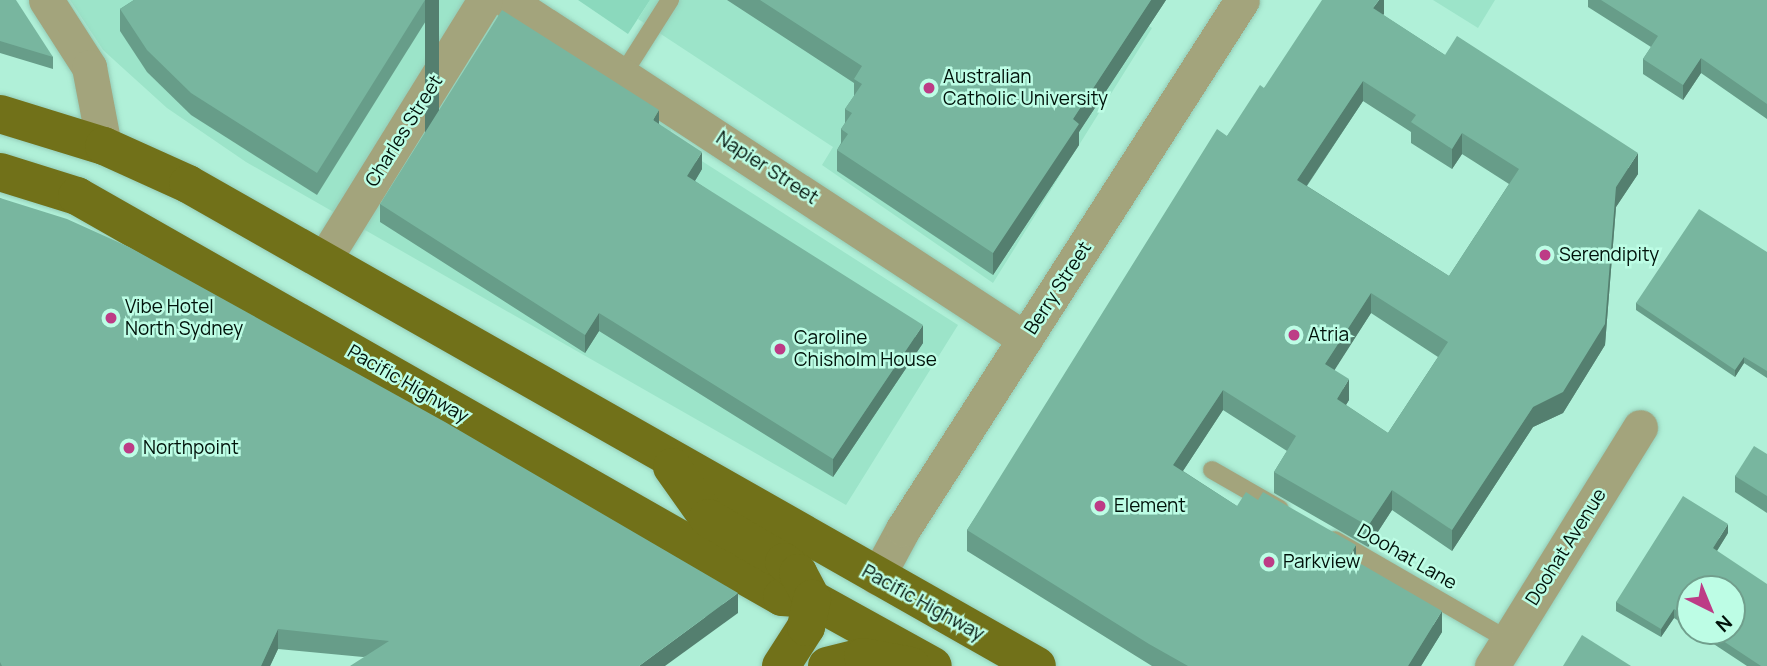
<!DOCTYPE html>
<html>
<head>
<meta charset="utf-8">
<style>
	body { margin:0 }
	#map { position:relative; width:1767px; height:666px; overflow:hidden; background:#b0f0d8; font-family:Manrope,sans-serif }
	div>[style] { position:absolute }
	.built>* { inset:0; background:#9ce4c9 }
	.green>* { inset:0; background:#8bd9bd }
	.roads { filter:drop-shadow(0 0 2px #94ccb7) drop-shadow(0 0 2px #94ccb7) }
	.lane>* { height:18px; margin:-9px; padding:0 9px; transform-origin:9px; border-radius:9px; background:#a3a47c }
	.street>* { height:35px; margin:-17.5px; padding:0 17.5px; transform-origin:17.5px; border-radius:17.5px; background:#a3a47c }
	.primary>* { height:38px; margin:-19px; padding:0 19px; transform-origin:19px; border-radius:19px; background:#717119 }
	.wall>* { inset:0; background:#679d89 }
	.shaded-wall>* { inset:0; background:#547f6f; transform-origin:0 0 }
	.building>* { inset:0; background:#78b69f }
	.dots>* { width:19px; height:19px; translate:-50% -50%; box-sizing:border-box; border:4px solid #bdfde5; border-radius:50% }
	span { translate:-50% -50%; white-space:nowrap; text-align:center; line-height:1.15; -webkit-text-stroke:5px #bdfde5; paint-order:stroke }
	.poi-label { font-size:19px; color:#00120a }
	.left { translate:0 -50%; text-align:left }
	.street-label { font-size:19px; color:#00120a }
	.north { position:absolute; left:1676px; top:575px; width:70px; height:70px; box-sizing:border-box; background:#bdfde5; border:2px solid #719f8d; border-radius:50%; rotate:137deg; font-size:19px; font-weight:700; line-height:28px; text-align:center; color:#00120a }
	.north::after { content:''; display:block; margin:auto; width:24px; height:32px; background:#bd3c86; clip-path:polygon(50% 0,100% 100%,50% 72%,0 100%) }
</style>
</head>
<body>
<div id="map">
	<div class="built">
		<div style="clip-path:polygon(70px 0,477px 0,670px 124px,672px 142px,958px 325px,846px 505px,246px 162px,167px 108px,103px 50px)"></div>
		<div style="clip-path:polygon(650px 0,1108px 0,1152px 28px,993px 283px,822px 165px,833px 147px,638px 19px)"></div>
		<div style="clip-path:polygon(1433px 0,1495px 0,1478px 28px)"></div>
	</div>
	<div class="green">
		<div style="clip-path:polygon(578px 0,650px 0,628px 34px)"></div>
	</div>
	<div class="roads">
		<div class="lane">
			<div style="left:623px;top:74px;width:88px;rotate:-57.6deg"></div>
			<div style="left:1212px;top:470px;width:78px;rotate:29.8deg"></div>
			<div style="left:1335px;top:540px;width:200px;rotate:30deg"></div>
		</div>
		<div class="street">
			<div style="left:46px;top:0;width:80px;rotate:57.3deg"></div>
			<div style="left:89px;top:67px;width:80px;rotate:79.2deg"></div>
			<div style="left:507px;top:0;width:619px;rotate:33.2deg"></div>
			<div style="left:323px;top:261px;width:307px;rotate:-58.2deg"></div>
			<div style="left:877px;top:577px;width:55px;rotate:-61.6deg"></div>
			<div style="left:903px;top:529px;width:628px;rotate:-57.35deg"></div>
			<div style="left:1492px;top:666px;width:281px;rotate:-58.2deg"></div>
		</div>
		<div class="primary">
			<div style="left:0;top:114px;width:109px;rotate:17.1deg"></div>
			<div style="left:104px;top:146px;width:92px;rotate:24.3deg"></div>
			<div style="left:188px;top:184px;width:976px;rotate:29.58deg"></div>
			<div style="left:0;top:172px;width:81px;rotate:17.3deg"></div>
			<div style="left:77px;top:196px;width:811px;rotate:29.63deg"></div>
			<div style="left:782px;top:597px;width:30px;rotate:4deg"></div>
			<div style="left:812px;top:599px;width:138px;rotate:29deg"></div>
			<div style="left:672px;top:467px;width:62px;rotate:54.8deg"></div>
			<div style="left:708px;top:518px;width:88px;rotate:30.1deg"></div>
			<div style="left:784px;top:562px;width:18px;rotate:38deg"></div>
			<div style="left:798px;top:573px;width:30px;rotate:62deg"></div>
			<div style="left:781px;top:666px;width:46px;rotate:-57.3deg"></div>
			<div style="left:806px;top:627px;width:29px;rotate:-78deg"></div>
			<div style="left:827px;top:666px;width:37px;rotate:-14deg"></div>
			<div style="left:863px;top:657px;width:49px;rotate:10.6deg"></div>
		</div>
	</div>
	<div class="wall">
		<div style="clip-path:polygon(0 0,53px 57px,53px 69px,0 53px)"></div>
		<div style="clip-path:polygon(134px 0,439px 0,317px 195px,191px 115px,147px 72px,120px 31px,120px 9px)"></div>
		<div style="clip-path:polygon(727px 0,1166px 0,1079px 132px,1079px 145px,993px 275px,837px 171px,837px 150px,841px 143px,841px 129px,845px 123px,845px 109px,854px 96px,854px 83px)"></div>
		<div style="clip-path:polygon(evenodd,1384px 0,1383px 15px,1445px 55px,1638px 174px,1616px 207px,1605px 345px,1563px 413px,1533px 427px,1452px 551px,1392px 510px,1368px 547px,1274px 493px,1274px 472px,1287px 451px,1223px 410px,1183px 471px,1237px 506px,1356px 561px,1442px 632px,1421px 666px,1152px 666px,967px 551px,967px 530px,1227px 136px,1264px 88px,1384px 0,1363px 101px,1411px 132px,1411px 143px,1452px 169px,1462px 154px,1509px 184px,1449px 276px,1307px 186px,1363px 101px,1384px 0,1371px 313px,1438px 357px,1388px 433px,1346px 405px,1349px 400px,1334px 370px,1371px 313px)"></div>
		<div style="clip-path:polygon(1588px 0,1767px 0,1767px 119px,1701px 73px,1683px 100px,1643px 74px,1643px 59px,1651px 47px,1588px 7px)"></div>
		<div style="clip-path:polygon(659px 124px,702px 169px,695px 181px,923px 343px,833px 477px,599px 331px,585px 353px,380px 222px,380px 204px)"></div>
		<div style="clip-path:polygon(0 198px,738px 613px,363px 657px,278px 649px,270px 666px,0 666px)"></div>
		<div style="clip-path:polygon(1767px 252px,1767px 378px,1744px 363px,1735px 377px,1636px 310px,1636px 303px)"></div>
		<div style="clip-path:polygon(1767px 454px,1767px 513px,1735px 492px,1735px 476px)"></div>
		<div style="clip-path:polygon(1728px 533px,1717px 551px,1767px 666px,1747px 666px,1694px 631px,1732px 631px,1690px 589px,1690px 628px,1674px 618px,1661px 637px,1616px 611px,1616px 602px)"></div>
	</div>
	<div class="shaded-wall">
		<div style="left:425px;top:0;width:14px;height:204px"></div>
		<div style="clip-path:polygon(1151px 0,1166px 0,1079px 132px,1079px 145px,993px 275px,993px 253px,1073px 119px)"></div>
		<div style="clip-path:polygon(1379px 0,1384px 0,1384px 14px,1373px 29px,1373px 8px)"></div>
		<div style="clip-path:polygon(1701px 58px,1701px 73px,1683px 100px,1683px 85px)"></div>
		<div style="clip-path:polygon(1363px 81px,1363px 101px,1297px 200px,1297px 180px)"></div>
		<div style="clip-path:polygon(659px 110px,659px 128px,653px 120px)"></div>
		<div style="clip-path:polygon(1462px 133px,1462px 154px,1452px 169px,1452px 149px)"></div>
		<div style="clip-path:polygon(702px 152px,702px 169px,687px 194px,687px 176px)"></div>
		<div style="clip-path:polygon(1638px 153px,1638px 174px,1616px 207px,1605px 345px,1563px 413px,1533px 427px,1452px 551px,1452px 530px,1533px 407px,1616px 187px)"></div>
		<div style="clip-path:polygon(1371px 293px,1371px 313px,1325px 385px,1325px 364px)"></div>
		<div style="clip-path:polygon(599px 313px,599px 331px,585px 353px,585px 335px)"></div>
		<div style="clip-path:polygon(923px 325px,923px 343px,833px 477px,833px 459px)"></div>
		<div style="clip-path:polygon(1744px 357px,1744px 363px,1735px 377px,1735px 370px)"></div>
		<div style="clip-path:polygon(1349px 379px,1349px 400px,1337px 419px,1337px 399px)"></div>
		<div style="clip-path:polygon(1223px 390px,1223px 410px,1173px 486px,1173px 465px)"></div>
		<div style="clip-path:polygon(1392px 490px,1392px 510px,1368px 547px,1368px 526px)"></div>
		<div style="clip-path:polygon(1728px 524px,1728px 533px,1713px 557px,1713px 548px)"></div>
		<div style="clip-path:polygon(1356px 545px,1356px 566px,1349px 557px)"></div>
		<div style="clip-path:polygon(738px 593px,738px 613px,665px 666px,639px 666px)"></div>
		<div style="clip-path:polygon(1674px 609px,1674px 618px,1661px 637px,1661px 629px)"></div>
		<div style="clip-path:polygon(1442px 611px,1442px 632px,1421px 666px,1408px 666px)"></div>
		<div style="clip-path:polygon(278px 629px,278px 649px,270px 666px,261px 666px)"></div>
	</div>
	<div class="building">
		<div style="clip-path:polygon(0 0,16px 0,53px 57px,0 41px)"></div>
		<div style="clip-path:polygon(134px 0,425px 0,317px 173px,191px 93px,147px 50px,120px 9px)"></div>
		<div style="clip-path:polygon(760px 0,1151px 0,1073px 119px,1079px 124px,993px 253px,837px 150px,848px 134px,841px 129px,852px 113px,845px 109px,862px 84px,854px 79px,862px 66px)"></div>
		<div style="clip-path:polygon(evenodd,1322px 0,1379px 0,1373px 8px,1445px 55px,1457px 36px,1638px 153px,1616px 187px,1605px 324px,1563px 392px,1533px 407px,1452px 530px,1392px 490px,1368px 526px,1274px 472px,1296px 436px,1223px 390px,1173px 465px,1237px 506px,1246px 492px,1258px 500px,1263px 492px,1356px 545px,1349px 557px,1442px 611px,1408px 666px,1188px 666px,1149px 644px,967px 530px,1217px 129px,1227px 136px,1260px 85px,1264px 88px,1322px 0,1363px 81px,1416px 115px,1411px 122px,1452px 149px,1462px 133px,1519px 169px,1449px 276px,1297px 180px,1363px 81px,1322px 0,1371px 293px,1448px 342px,1388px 433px,1337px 399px,1349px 379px,1325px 364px,1371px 293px)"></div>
		<div style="clip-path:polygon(1601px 0,1767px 0,1767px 104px,1701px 58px,1683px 85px,1643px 59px,1658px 36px)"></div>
		<div style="clip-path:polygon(502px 10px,659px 110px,653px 120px,702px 152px,687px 176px,923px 325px,833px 459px,599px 313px,585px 335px,380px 204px)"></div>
		<div style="clip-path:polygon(0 198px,67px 219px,129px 247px,445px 422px,738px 593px,639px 666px,350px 666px,389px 641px,278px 629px,261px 666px,2px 666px,0 662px)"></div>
		<div style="clip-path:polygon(1699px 209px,1767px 252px,1767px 371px,1744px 357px,1735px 370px,1636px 303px)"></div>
		<div style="clip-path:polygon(1754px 446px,1767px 454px,1767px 496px,1735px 476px)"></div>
		<div style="clip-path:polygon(1683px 496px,1728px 524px,1713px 548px,1767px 584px,1767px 666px,1761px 666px,1708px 631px,1732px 631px,1732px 589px,1690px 589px,1690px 619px,1674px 609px,1661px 629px,1616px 602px)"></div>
		<div style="clip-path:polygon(1582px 635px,1631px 666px,1563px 666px)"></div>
	</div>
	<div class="dots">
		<div style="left:929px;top:88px;background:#bd3c86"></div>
		<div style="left:1545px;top:255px;background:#bd3c86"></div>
		<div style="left:111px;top:318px;background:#bd3c86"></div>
		<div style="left:1294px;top:335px;background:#bd3c86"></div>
		<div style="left:780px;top:349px;background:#bd3c86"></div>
		<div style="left:129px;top:448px;background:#bd3c86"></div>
		<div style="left:1100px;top:506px;background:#bd3c86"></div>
		<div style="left:1269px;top:562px;background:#bd3c86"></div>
	</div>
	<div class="poi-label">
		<span class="left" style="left:943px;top:88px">Australian<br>Catholic University</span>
		<span class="left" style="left:1559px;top:255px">Serendipity</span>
		<span class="left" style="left:125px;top:318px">Vibe Hotel<br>North Sydney</span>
		<span class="left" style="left:1308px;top:335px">Atria</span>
		<span class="left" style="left:794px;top:349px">Caroline<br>Chisholm House</span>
		<span class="left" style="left:143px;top:448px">Northpoint</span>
		<span class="left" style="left:1114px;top:506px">Element</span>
		<span class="left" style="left:1283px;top:562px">Parkview</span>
	</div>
	<div class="street-label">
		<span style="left:404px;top:131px;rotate:-58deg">Charles Street</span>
		<span style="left:767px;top:168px;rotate:33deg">Napier Street</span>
		<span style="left:1058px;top:288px;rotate:-57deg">Berry Street</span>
		<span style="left:408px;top:384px;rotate:30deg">Pacific Highway</span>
		<span style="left:1566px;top:547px;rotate:-58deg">Doohat Avenue</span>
		<span style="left:1407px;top:557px;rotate:30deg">Doohat Lane</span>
		<span style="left:923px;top:603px;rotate:29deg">Pacific Highway</span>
	</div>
	<div class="north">N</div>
</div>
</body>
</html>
